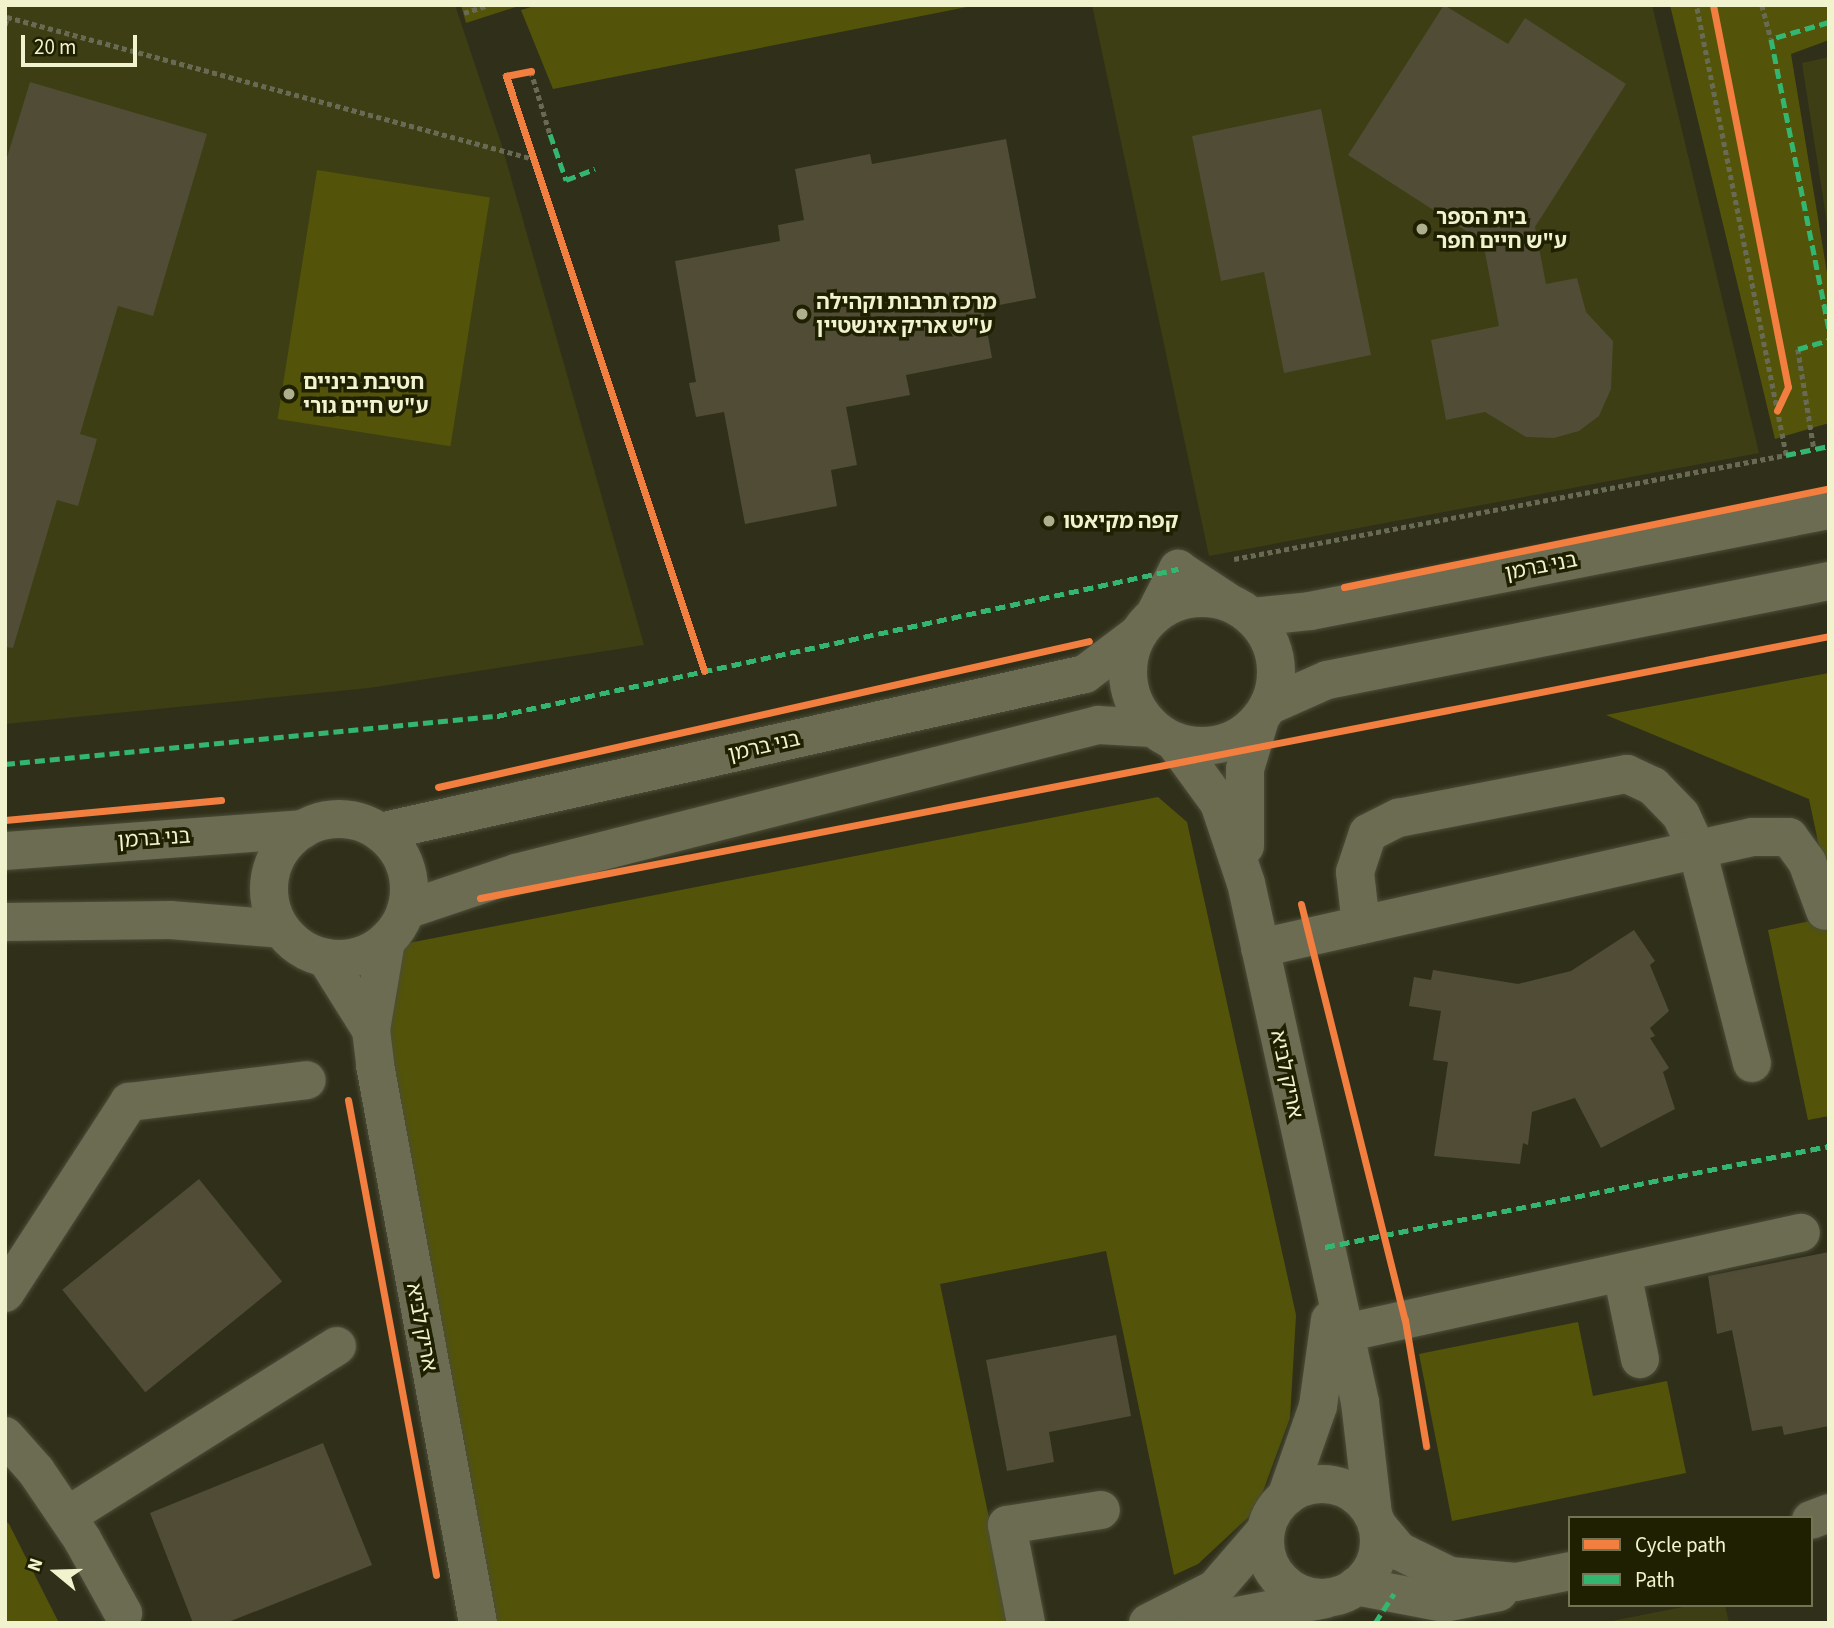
<!DOCTYPE html>
<html>
<head>
<meta charset="utf-8">
<style>
	body { margin:0 }
	#map { position:relative; width:1834px; height:1628px; overflow:hidden; background:#30301a; font-family:"Source Sans 3","Noto Sans Hebrew",sans-serif }
	div>[style] { position:absolute }
	.built>* { inset:0; background:#3d3e14 }
	.green>* { inset:0; background:#53540a; transform-origin:0 0 }
	.building>* { inset:0; background:#504c36; transform-origin:0 0 }
	.path>* { height:4.5px; margin-top:-2.25px; transform-origin:0; background:repeating-linear-gradient(90deg,#696a54 0 5px,transparent 0 8.5px) }
	.roads { filter:drop-shadow(0 0 2px #4c4d39) drop-shadow(0 0 2px #4c4d39) }
	.minor>* { height:38px; margin:-19px; padding:0 19px; transform-origin:19px; border-radius:19px; background:#6b6c52 }
	.minor>.ring { margin:-19px; padding:0; box-sizing:content-box; background:none; border:38px solid #6b6c52; border-radius:50% }
	.quiet>* { height:5px; margin-top:-2.5px; transform-origin:0; background:repeating-linear-gradient(90deg,#33b770 0 10px,transparent 0 15px) }
	.cycleway>* { height:7px; margin:-3.5px; padding:0 3.5px; transform-origin:3.5px; border-radius:3.5px; background:#f27e40 }
	.dots>* { width:19px; height:19px; translate:-50% -50%; box-sizing:border-box; border:4px solid #1f2001; border-radius:50% }
	span { translate:-50% -50%; white-space:nowrap; text-align:center; line-height:1.15; -webkit-text-stroke:7px #1f2001; paint-order:stroke }
	.poi-label { font-size:21px; color:#f1f3ce; font-weight:700 }
	.left { translate:0 -50%; text-align:left }
	.street-label { font-size:21px; color:#f1f3ce }
	.frame { position:absolute; inset:0; border:7px solid #f1f3ce; pointer-events:none }
	.legend { position:absolute; left:1568px; top:1516px; width:245px; height:91px; box-sizing:border-box; background:#1f2001; border:2px solid #737453; margin:0; padding:9px 12px; list-style:none; font-size:21px; color:#f1f3ce }
	.legend li { display:flex; align-items:center; gap:14px; height:35px }
	.legend b { width:35px; border:2px solid #737453 }
	.north { position:absolute; left:21px; top:1537px; width:70px; height:70px; -webkit-text-stroke:5px #1f2001; paint-order:stroke; rotate:289deg; font-size:19px; font-weight:700; line-height:28px; text-align:center; color:#f1f3ce }
	.north::after { content:''; display:block; margin:auto; width:24px; height:32px; background:#f1f3ce; clip-path:polygon(50% 0,100% 100%,50% 72%,0 100%) }
	.scale { position:absolute; left:21px; top:35px; width:116px; height:32px; box-sizing:border-box; border:4px solid #f1f3ce; border-top:0; padding-left:9px; font-size:21px; line-height:24px; white-space:nowrap; color:#f1f3ce; -webkit-text-stroke:5px #1f2001; paint-order:stroke }
</style>
</head>
<body>
<div id="map">
	<div class="built">
		<div style="clip-path:polygon(5px 5px,455px 5px,501px 143px,644px 645px,369px 688px,5px 724px)"></div>
		<div style="clip-path:polygon(1092px 5px,1652px 5px,1759px 453px,1209px 556px)"></div>
		<div style="clip-path:polygon(1829px 57px,1829px 236px,1802px 63px)"></div>
		<div style="clip-path:polygon(1693px 1605px,1725px 1605px,1729px 1623px,1602px 1623px)"></div>
	</div>
	<div class="green">
		<div style="clip-path:polygon(461px 5px,522px 5px,466px 23px)"></div>
		<div style="clip-path:polygon(538px 5px,977px 5px,553px 89px,521px 10px)"></div>
		<div style="clip-path:polygon(1670px 5px,1829px 5px,1829px 40px,1791px 54px,1829px 285px,1829px 423px,1775px 439px)"></div>
		<div style="left:317px;top:170px;width:175px;height:252px;rotate:9deg"></div>
		<div style="clip-path:polygon(1829px 673px,1829px 894px,1809px 799px,1606px 715px)"></div>
		<div style="clip-path:polygon(1158px 797px,1187px 822px,1296px 1315px,1290px 1418px,1256px 1510px,1198px 1564px,1174px 1575px,1106px 1251px,940px 1284px,1011px 1623px,471px 1623px,378px 949px)"></div>
		<div style="clip-path:polygon(1829px 917px,1829px 1116px,1808px 1120px,1768px 930px)"></div>
		<div style="clip-path:polygon(1578px 1322px,1593px 1396px,1667px 1381px,1686px 1473px,1452px 1521px,1419px 1354px)"></div>
		<div style="clip-path:polygon(5px 1520px,9px 1524px,59px 1623px,5px 1623px)"></div>
	</div>
	<div class="building">
		<div style="clip-path:polygon(1444px 5px,1508px 44px,1525px 18px,1626px 84px,1535px 227px,1546px 284px,1577px 278px,1586px 312px,1613px 341px,1611px 389px,1599px 416px,1579px 431px,1554px 438px,1526px 437px,1485px 412px,1446px 420px,1431px 340px,1499px 326px,1483px 242px,1348px 155px)"></div>
		<div style="clip-path:polygon(30px 82px,207px 134px,153px 316px,118px 306px,80px 434px,97px 439px,78px 506px,57px 500px,13px 648px,5px 647px,5px 164px)"></div>
		<div style="clip-path:polygon(1321px 109px,1371px 355px,1284px 373px,1264px 272px,1221px 281px,1192px 136px)"></div>
		<div style="clip-path:polygon(1006px 139px,1036px 298px,983px 308px,992px 358px,906px 375px,910px 395px,846px 407px,857px 465px,831px 470px,837px 506px,745px 524px,724px 412px,696px 417px,689px 383px,696px 382px,675px 261px,780px 241px,778px 225px,804px 220px,795px 169px,870px 154px,872px 164px)"></div>
		<div style="clip-path:polygon(1634px 930px,1655px 961px,1650px 965px,1669px 1011px,1650px 1028px,1655px 1036px,1650px 1038px,1669px 1068px,1663px 1072px,1675px 1109px,1601px 1148px,1575px 1098px,1532px 1112px,1528px 1145px,1523px 1143px,1520px 1164px,1434px 1156px,1448px 1062px,1433px 1060px,1441px 1011px,1409px 1006px,1414px 977px,1431px 980px,1433px 970px,1518px 984px,1571px 971px)"></div>
		<div style="left:199px;top:1179px;width:132px;height:176px;rotate:51deg"></div>
		<div style="clip-path:polygon(1829px 1252px,1829px 1426px,1784px 1435px,1782px 1426px,1752px 1431px,1732px 1330px,1717px 1334px,1708px 1276px)"></div>
		<div style="clip-path:polygon(1116px 1335px,1131px 1416px,1049px 1432px,1054px 1462px,1007px 1471px,986px 1360px)"></div>
		<div style="clip-path:polygon(323px 1443px,372px 1565px,226px 1623px,193px 1623px,150px 1513px)"></div>
	</div>
	<div class="path">
		<div style="left:1762px;top:5px;width:35px;rotate:75deg"></div>
		<div style="left:464px;top:13px;width:25px;rotate:-18deg"></div>
		<div style="left:5px;top:25px;width:8px;rotate:-76deg"></div>
		<div style="left:7px;top:17px;width:546px;rotate:15.08deg"></div>
		<div style="left:531px;top:71px;width:66px;rotate:73.2deg"></div>
		<div style="left:1798px;top:349px;width:101px;rotate:80.9deg"></div>
		<div style="left:1234px;top:559px;width:562px;rotate:-10.67deg"></div>
		<div style="left:1786px;top:455px;width:459px;rotate:-101.3deg"></div>
	</div>
	<div class="roads">
		<div class="minor">
			<div class="ring" style="left:1128px;top:598px;width:110px;height:110px"></div>
			<div style="left:1155px;top:614px;width:51px;rotate:-62.9deg"></div>
			<div style="left:1178px;top:569px;width:60px;rotate:33.4deg"></div>
			<div style="left:1252px;top:617px;width:58px;rotate:-5.9deg"></div>
			<div style="left:1310px;top:611px;width:529px;rotate:-11.01deg"></div>
			<div style="left:1268px;top:706px;width:64px;rotate:-23.8deg"></div>
			<div style="left:1327px;top:680px;width:512px;rotate:-11.16deg"></div>
			<div style="left:1174px;top:741px;width:77px;rotate:54deg"></div>
			<div style="left:1219px;top:803px;width:84px;rotate:71.4deg"></div>
			<div style="left:1246px;top:883px;width:531px;rotate:77.61deg"></div>
			<div style="left:1360px;top:1402px;width:114px;rotate:83.4deg"></div>
			<div class="ring" style="left:269px;top:819px;width:102px;height:102px"></div>
			<div style="left:380px;top:832px;width:722px;rotate:-12.63deg"></div>
			<div style="left:1085px;top:674px;width:66px;rotate:-37deg"></div>
			<div style="left:1245px;top:846px;width:77px;rotate:-90deg"></div>
			<div style="left:1245px;top:769px;width:52px;rotate:-73.3deg"></div>
			<div style="left:5px;top:851px;width:299px;rotate:-4.2deg"></div>
			<div style="left:406px;top:910px;width:116px;rotate:-18.6deg"></div>
			<div style="left:516px;top:873px;width:601px;rotate:-14.27deg"></div>
			<div style="left:1098px;top:725px;width:54px;rotate:3.2deg"></div>
			<div style="left:5px;top:922px;width:165px;rotate:-0.7deg"></div>
			<div style="left:170px;top:920px;width:111px;rotate:4.6deg"></div>
			<div style="left:1361px;top:925px;width:53px;rotate:-96.5deg"></div>
			<div style="left:1355px;top:872px;width:41px;rotate:-71.6deg"></div>
			<div style="left:1368px;top:833px;width:34px;rotate:-27deg"></div>
			<div style="left:1398px;top:818px;width:233px;rotate:-10.9deg"></div>
			<div style="left:1627px;top:774px;width:29px;rotate:25deg"></div>
			<div style="left:1653px;top:786px;width:40px;rotate:46deg"></div>
			<div style="left:1681px;top:815px;width:38px;rotate:65deg"></div>
			<div style="left:1697px;top:849px;width:221px;rotate:75.6deg"></div>
			<div style="left:386px;top:941px;width:90px;rotate:99.6deg"></div>
			<div style="left:371px;top:1030px;width:35px;rotate:83deg"></div>
			<div style="left:375px;top:1065px;width:567px;rotate:79.54deg"></div>
			<div style="left:1260px;top:948px;width:504px;rotate:-12.71deg"></div>
			<div style="left:1752px;top:837px;width:37px"></div>
			<div style="left:1789px;top:837px;width:31px;rotate:54deg"></div>
			<div style="left:1807px;top:862px;width:52px;rotate:69.8deg"></div>
			<div style="left:326px;top:958px;width:85px;rotate:58deg"></div>
			<div style="left:1622px;top:1273px;width:88px;rotate:78.2deg"></div>
			<div style="left:5px;top:1293px;width:228px;rotate:-57deg"></div>
			<div style="left:129px;top:1102px;width:179px;rotate:-7deg"></div>
			<div style="left:1331px;top:1336px;width:481px;rotate:-12.4deg"></div>
			<div style="left:5px;top:1436px;width:47px;rotate:48.5deg"></div>
			<div style="left:36px;top:1471px;width:82px;rotate:55.9deg"></div>
			<div style="left:82px;top:1539px;width:85px;rotate:61deg"></div>
			<div class="ring" style="left:1265px;top:1484px;width:76px;height:76px"></div>
			<div style="left:1286px;top:1497px;width:96px;rotate:-70.6deg"></div>
			<div style="left:1318px;top:1406px;width:87px;rotate:-82.1deg"></div>
			<div style="left:67px;top:1516px;width:319px;rotate:-32.2deg"></div>
			<div style="left:1811px;top:1520px;width:19px;rotate:-21deg"></div>
			<div style="left:1377px;top:1525px;width:34px;rotate:50deg"></div>
			<div style="left:1399px;top:1551px;width:57px;rotate:26.1deg"></div>
			<div style="left:1450px;top:1576px;width:66px;rotate:5.2deg"></div>
			<div style="left:1516px;top:1582px;width:55px;rotate:-11.5deg"></div>
			<div style="left:1356px;top:1586px;width:90px;rotate:10.9deg"></div>
			<div style="left:1444px;top:1603px;width:56px;rotate:-11.3deg"></div>
			<div style="left:1026px;top:1623px;width:100px;rotate:-101deg"></div>
			<div style="left:1007px;top:1525px;width:95px;rotate:-9.1deg"></div>
			<div style="left:1148px;top:1623px;width:75px;rotate:-26.9deg"></div>
			<div style="left:1215px;top:1589px;width:78px;rotate:-49.2deg"></div>
			<div style="left:1201px;top:1623px;width:127px;rotate:-10.9deg"></div>
		</div>
	</div>
	<div class="quiet">
		<div style="left:1829px;top:22px;width:60px;rotate:163.7deg"></div>
		<div style="left:1771px;top:39px;width:297px;rotate:78.7deg"></div>
		<div style="left:550px;top:134px;width:49px;rotate:70.8deg"></div>
		<div style="left:566px;top:180px;width:31px;rotate:-21deg"></div>
		<div style="left:1798px;top:349px;width:32px;rotate:-16deg"></div>
		<div style="left:1786px;top:455px;width:44px;rotate:-11.8deg"></div>
		<div style="left:5px;top:764px;width:494px;rotate:-5.6deg"></div>
		<div style="left:497px;top:716px;width:697px;rotate:-12.18deg"></div>
		<div style="left:1325px;top:1247px;width:514px;rotate:-11.33deg"></div>
		<div style="left:1375px;top:1623px;width:35px;rotate:-57deg"></div>
	</div>
	<div class="cycleway">
		<div style="left:1713px;top:5px;width:389px;rotate:78.9deg"></div>
		<div style="left:1788px;top:387px;width:26px;rotate:115deg"></div>
		<div style="left:531px;top:71px;width:25px;rotate:169deg"></div>
		<div style="left:506px;top:76px;width:627px;rotate:71.59deg"></div>
		<div style="left:1344px;top:587px;width:495px;rotate:-11.5deg"></div>
		<div style="left:438px;top:787px;width:667px;rotate:-12.64deg"></div>
		<div style="left:5px;top:820px;width:217px;rotate:-5.3deg"></div>
		<div style="left:480px;top:898px;width:1374px;rotate:-10.99deg"></div>
		<div style="left:1301px;top:904px;width:429px;rotate:76deg"></div>
		<div style="left:1405px;top:1320px;width:128px;rotate:80.5deg"></div>
		<div style="left:348px;top:1100px;width:483px;rotate:79.5deg"></div>
	</div>
	<div class="dots">
		<div style="left:1422px;top:229px;background:#adaf8f"></div>
		<div style="left:802px;top:314px;background:#adaf8f"></div>
		<div style="left:289px;top:394px;background:#adaf8f"></div>
		<div style="left:1049px;top:521px;background:#adaf8f"></div>
	</div>
	<div class="poi-label">
		<span class="left" style="left:1436px;top:229px">בית הספר<br>ע"ש חיים חפר</span>
		<span class="left" style="left:816px;top:314px">מרכז תרבות וקהילה<br>ע"ש אריק אינשטיין</span>
		<span class="left" style="left:303px;top:394px">חטיבת ביניים<br>ע"ש חיים גורי</span>
		<span class="left" style="left:1063px;top:521px">קפה מקיאטו</span>
	</div>
	<div class="street-label">
		<span style="left:1541px;top:566px;rotate:-11deg">בני ברמן</span>
		<span style="left:764px;top:746px;rotate:-13deg">בני ברמן</span>
		<span style="left:154px;top:838px;rotate:-4deg">בני ברמן</span>
		<span style="left:1287px;top:1074px;rotate:78deg">אריק לביא</span>
		<span style="left:422px;top:1327px;rotate:79deg">אריק לביא</span>
	</div>
	<div class="frame"></div>
	<ul class="legend">
	<li><b style="height:9px;background:#f27e40"></b>Cycle path</li>
	<li><b style="height:9px;background:#33b770"></b>Path</li>
	</ul>
	<div class="north">N</div>
	<div class="scale">20 m</div>
</div>
</body>
</html>
